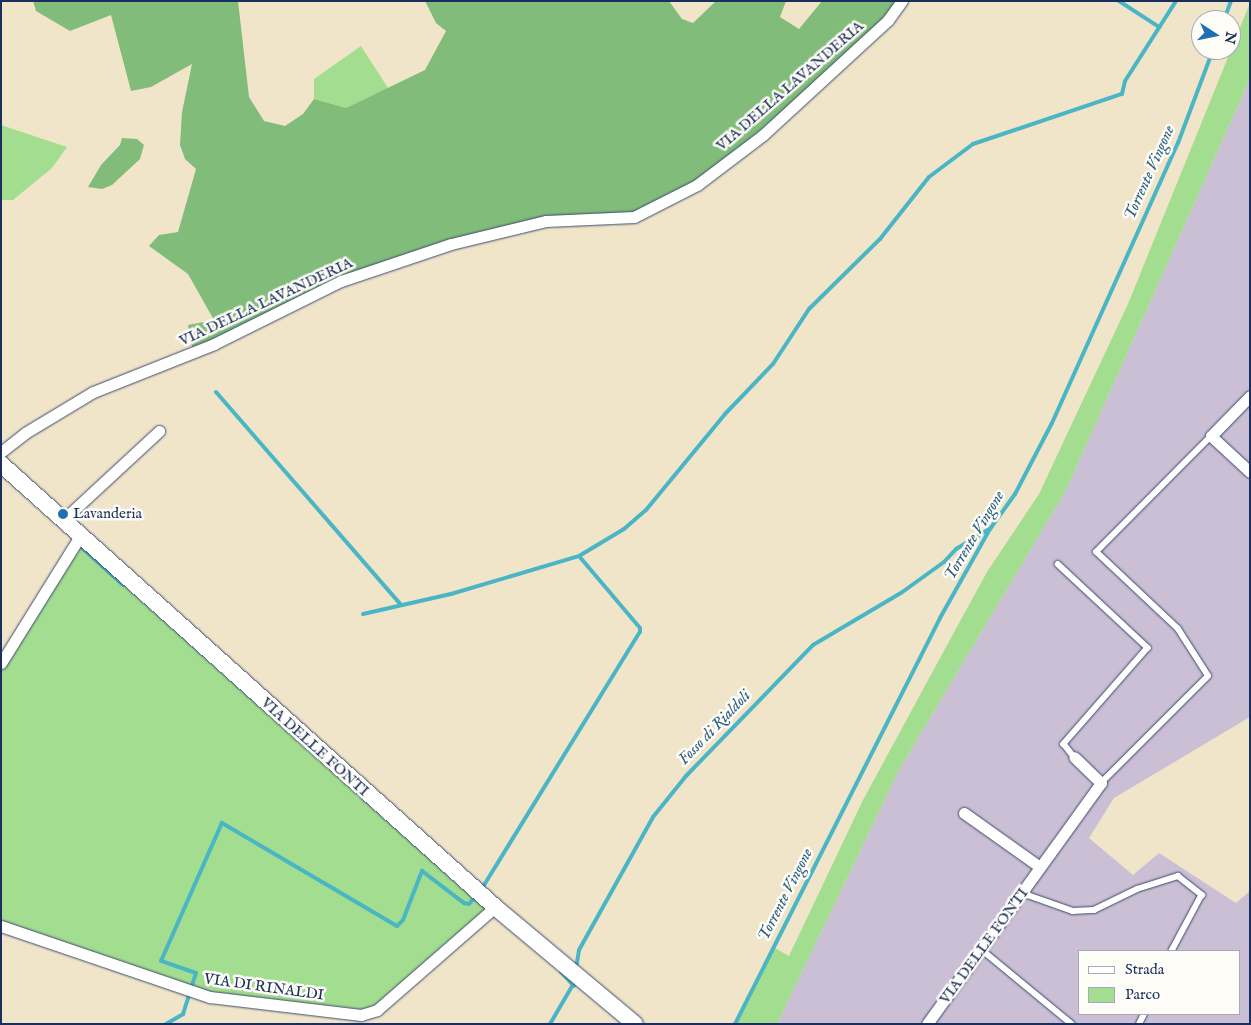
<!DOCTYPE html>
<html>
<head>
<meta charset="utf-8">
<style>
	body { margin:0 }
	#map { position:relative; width:1251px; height:1025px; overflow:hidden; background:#f0e5c9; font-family:"IM FELL English",serif }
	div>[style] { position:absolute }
	.industrial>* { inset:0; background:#cbbfd5 }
	.green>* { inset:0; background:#a3dd8f }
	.forest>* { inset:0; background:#82bc7a }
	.stream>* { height:4px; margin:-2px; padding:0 2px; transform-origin:2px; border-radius:2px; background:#4ab6c5 }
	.roads { filter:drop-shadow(0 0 1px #3b4a6e) drop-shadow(0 0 1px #3b4a6e) }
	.lane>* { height:5.5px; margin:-2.75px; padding:0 2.75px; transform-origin:2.75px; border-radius:2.75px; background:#fff }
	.street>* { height:11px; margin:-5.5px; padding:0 5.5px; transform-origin:5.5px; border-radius:5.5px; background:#fff }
	.secondary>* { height:16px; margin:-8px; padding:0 8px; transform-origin:8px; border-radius:8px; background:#fff }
	.dots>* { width:14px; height:14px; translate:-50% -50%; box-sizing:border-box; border:2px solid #fdfcf7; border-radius:50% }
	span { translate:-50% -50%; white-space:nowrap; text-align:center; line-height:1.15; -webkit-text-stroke:5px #fdfcf7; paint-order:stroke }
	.street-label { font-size:15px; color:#1b2f5e }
	.poi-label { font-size:15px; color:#1b2f5e }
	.left { translate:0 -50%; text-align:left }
	.water-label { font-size:16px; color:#2b5e82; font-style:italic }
	.frame { position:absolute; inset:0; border:2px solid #1b2f5e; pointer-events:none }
	.legend { position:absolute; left:1078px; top:950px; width:162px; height:65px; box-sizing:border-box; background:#fdfcf7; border:1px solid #a3aaba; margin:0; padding:6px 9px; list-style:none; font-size:15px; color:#1b2f5e }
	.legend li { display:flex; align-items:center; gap:10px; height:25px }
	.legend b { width:25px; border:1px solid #a3aaba }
	.north { position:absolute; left:1191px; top:10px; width:50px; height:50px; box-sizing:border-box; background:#fdfcf7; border:1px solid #a3aaba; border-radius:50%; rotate:101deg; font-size:14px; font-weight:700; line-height:20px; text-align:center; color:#1b2f5e }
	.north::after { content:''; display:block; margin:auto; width:18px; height:22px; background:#1f6fb2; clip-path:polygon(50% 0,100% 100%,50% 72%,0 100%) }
</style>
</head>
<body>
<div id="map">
	<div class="industrial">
		<div style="clip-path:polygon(evenodd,1250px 79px,1250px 717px,1114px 798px,1089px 838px,1133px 875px,1159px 853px,1236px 903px,1250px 891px,1250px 1024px,777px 1024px,899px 770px,1065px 492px,1250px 79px,1080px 951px,1240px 951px,1240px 1014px,1080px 1014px,1080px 951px)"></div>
	</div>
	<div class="green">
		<div style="clip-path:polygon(1250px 3px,1250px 79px,1065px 492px,899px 770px,777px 1024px,735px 1024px,775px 948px,789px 956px,863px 800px,946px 647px,987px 572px,1039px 494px,1128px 304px)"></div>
		<div style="clip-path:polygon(361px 46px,388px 88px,346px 108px,314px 99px,314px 79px)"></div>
		<div style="clip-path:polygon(1px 125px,67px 147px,52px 168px,13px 200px,1px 200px)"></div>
		<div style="clip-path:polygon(80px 536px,495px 907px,377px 1010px,361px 1015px,210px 997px,1px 926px,1px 665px)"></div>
	</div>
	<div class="forest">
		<div style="clip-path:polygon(33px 1px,238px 1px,249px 97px,264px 121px,285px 126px,303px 114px,314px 99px,346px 108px,425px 70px,446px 31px,436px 23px,425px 1px,669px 1px,682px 19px,693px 23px,716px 1px,786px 1px,780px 17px,799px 29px,822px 1px,902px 1px,888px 20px,697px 185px,634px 217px,546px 221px,341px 281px,193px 353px,188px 325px,214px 320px,188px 274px,149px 246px,159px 235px,178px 232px,196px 169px,185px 159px,180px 145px,182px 112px,192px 64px,151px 87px,131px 91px,111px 15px,70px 31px,36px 11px)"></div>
		<div style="clip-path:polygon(122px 138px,137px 139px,144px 145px,140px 159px,112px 185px,102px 189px,88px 187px,101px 165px,120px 145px)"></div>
	</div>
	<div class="stream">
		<div style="left:1119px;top:1px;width:48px;rotate:33deg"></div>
		<div style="left:1224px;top:20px;width:20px;rotate:-70deg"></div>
		<div style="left:216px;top:392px;width:282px;rotate:49deg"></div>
		<div style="left:78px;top:544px;width:61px;rotate:42.3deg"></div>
		<div style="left:363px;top:614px;width:90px;rotate:-12.8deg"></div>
		<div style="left:451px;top:594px;width:134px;rotate:-16.5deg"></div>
		<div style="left:579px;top:556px;width:52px;rotate:-31deg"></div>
		<div style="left:624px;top:529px;width:29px;rotate:-41deg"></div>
		<div style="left:646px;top:510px;width:124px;rotate:-50.5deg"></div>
		<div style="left:725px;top:414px;width:69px;rotate:-46.2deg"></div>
		<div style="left:773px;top:364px;width:66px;rotate:-56.8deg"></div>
		<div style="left:809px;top:309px;width:100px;rotate:-44.6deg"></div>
		<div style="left:880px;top:239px;width:79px;rotate:-51.7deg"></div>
		<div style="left:929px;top:177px;width:55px;rotate:-36.9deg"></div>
		<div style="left:973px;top:144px;width:157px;rotate:-18.6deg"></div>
		<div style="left:1122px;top:94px;width:13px;rotate:-77deg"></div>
		<div style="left:1125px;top:81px;width:95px;rotate:-57.5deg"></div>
		<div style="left:481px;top:890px;width:303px;rotate:-58.4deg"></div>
		<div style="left:640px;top:632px;width:4px;rotate:-90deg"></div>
		<div style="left:640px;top:628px;width:94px;rotate:-130.3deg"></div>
		<div style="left:576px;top:969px;width:19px;rotate:-81deg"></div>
		<div style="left:579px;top:950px;width:152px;rotate:-60.9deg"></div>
		<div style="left:653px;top:817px;width:53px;rotate:-51.2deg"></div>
		<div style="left:686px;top:776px;width:182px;rotate:-45.9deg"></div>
		<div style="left:813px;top:645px;width:102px;rotate:-30.6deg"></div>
		<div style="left:901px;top:593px;width:53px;rotate:-35.8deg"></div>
		<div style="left:944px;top:562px;width:18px;rotate:-47deg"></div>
		<div style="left:956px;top:549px;width:39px;rotate:-31deg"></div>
		<div style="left:561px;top:972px;width:19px;rotate:47deg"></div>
		<div style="left:166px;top:1024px;width:20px;rotate:-30deg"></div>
		<div style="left:183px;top:1014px;width:43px;rotate:-72.4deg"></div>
		<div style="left:196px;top:973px;width:37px;rotate:-161deg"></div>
		<div style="left:161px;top:961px;width:151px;rotate:-66.2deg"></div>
		<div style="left:222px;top:823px;width:203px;rotate:30.5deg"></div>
		<div style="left:397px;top:926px;width:8px;rotate:-45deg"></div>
		<div style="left:403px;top:920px;width:53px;rotate:-68.8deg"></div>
		<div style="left:422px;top:871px;width:53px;rotate:37.3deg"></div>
		<div style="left:464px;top:903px;width:5px;rotate:11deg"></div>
		<div style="left:469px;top:904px;width:11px;rotate:-49deg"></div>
		<div style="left:550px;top:1024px;width:48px;rotate:-59.7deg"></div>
		<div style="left:735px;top:1024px;width:455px;rotate:-63.2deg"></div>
		<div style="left:940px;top:618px;width:102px;rotate:-60.7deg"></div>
		<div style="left:990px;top:529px;width:43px;rotate:-54.5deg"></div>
		<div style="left:1015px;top:494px;width:80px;rotate:-62.5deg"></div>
		<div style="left:1052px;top:423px;width:307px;rotate:-65.8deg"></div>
		<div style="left:1178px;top:143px;width:99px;rotate:-69.4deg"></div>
	</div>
	<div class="roads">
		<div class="lane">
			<div style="left:1058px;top:564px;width:123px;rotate:43deg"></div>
			<div style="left:1148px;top:648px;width:128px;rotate:131.2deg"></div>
			<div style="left:1064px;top:744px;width:16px;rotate:52deg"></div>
			<div style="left:1101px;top:783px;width:151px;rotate:-45deg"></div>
			<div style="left:1208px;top:676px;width:56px;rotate:-122.6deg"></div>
			<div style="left:1178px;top:629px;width:112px;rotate:-136.8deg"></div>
			<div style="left:1096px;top:552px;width:163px;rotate:-45.2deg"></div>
			<div style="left:1022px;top:893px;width:54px;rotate:19.4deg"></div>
			<div style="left:1073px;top:911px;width:21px;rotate:-3deg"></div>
			<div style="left:1094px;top:910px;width:48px;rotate:-26deg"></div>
			<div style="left:1137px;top:889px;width:43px;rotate:-17.6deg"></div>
			<div style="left:1178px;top:876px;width:31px;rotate:38deg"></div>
			<div style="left:1202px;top:895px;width:64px;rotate:118.2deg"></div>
			<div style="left:981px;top:949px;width:118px;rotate:39.5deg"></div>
			<div style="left:1139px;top:1024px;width:11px;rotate:-63deg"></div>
		</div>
		<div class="street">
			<div style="left:1250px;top:396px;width:56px;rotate:134.3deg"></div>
			<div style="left:1211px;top:436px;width:53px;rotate:42.7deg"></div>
			<div style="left:1px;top:452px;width:31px;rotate:-38deg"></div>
			<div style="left:25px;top:433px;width:79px;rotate:-31.1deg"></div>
			<div style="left:93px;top:392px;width:130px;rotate:-21.6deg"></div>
			<div style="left:214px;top:344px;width:142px;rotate:-26.4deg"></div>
			<div style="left:341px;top:281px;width:116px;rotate:-18.6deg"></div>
			<div style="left:451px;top:244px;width:98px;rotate:-13.6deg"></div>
			<div style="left:546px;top:221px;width:88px;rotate:-2.6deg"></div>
			<div style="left:634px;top:217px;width:71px;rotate:-26.9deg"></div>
			<div style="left:697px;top:185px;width:83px;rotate:-37.1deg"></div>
			<div style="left:763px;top:135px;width:170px;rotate:-42.6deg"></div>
			<div style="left:888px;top:20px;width:24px;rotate:-54deg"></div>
			<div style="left:63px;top:520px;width:131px;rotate:-42.8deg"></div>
			<div style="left:1px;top:663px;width:150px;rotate:-58.1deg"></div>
			<div style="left:964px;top:813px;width:93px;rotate:35.4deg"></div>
			<div style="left:1px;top:926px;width:221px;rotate:18.8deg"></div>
			<div style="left:210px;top:997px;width:152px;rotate:6.8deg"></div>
			<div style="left:361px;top:1015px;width:17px;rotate:-17deg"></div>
			<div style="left:377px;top:1010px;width:157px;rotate:-41.1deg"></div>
			<div style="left:927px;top:1024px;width:297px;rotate:-54.2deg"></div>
			<div style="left:1101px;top:783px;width:37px;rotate:-136deg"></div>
		</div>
		<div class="secondary">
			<div style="left:1px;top:464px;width:664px;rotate:41.88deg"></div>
			<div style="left:495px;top:907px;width:182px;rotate:39.9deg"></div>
		</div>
	</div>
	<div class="dots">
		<div style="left:63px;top:514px;background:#1f6fb2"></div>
	</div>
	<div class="street-label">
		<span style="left:790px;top:86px;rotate:-41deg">VIA DELLA LAVANDERIA</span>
		<span style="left:266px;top:302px;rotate:-25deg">VIA DELLA LAVANDERIA</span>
		<span style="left:315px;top:747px;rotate:42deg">VIA DELLE FONTI</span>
		<span style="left:984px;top:946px;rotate:-54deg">VIA DELLE FONTI</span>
		<span style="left:264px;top:987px;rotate:8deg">VIA DI RINALDI</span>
	</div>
	<div class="poi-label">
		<span class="left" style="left:73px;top:514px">Lavanderia</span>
	</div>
	<div class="water-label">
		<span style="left:1150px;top:173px;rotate:-66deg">Torrente Vingone</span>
		<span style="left:975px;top:536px;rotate:-59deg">Torrente Vingone</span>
		<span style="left:715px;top:728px;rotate:-46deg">Fosso di Rialdoli</span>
		<span style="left:786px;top:895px;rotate:-63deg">Torrente Vingone</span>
	</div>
	<div class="frame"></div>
	<ul class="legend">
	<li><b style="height:6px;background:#fff"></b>Strada</li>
	<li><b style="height:14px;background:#a3dd8f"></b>Parco</li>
	</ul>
	<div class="north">N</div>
</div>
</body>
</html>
